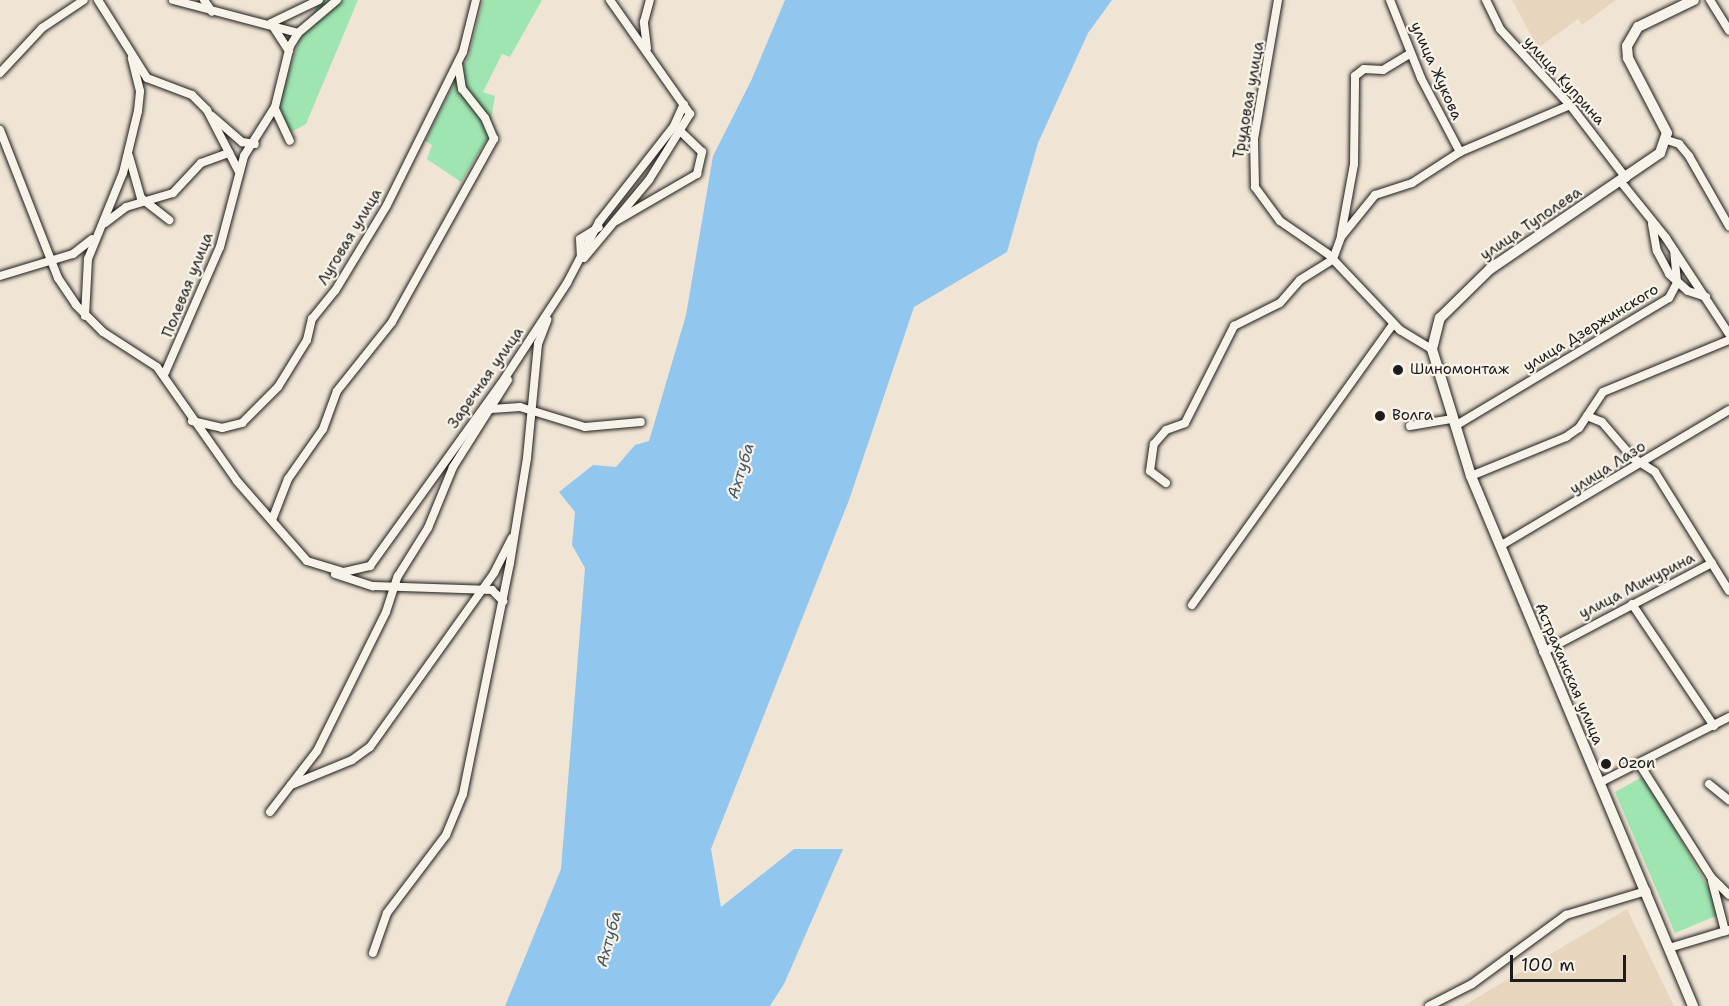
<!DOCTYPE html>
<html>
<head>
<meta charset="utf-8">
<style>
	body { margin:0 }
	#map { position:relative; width:1729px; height:1006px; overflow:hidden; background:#f0e5d5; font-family:"Shantell Sans",sans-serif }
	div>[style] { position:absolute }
	.built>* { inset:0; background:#e8d5be }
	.green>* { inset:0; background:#9fe5b1 }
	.water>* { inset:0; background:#91c7ef }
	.roads { filter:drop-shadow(0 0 2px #1c1c1c) drop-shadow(0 0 2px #1c1c1c) }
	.minor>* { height:8px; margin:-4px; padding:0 4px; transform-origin:4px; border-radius:4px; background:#f7f3e8 }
	.secondary>* { height:10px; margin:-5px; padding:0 5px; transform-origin:5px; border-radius:5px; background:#f7f3e8 }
	.dots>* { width:16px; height:16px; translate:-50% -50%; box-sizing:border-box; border:3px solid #f7f3e8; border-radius:50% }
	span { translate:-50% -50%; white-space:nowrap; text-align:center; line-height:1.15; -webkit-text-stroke:4.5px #f7f3e8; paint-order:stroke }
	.street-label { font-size:15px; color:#1c1c1c }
	.poi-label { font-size:15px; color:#1c1c1c }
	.left { translate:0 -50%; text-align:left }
	.water-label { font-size:16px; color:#455866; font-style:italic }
	.scale { position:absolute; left:1510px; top:955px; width:116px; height:27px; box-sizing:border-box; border:3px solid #1c1c1c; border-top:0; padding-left:8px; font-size:18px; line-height:21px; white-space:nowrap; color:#1c1c1c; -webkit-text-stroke:4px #f7f3e8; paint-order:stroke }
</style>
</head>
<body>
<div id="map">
	<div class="built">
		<div style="clip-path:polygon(1512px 0,1616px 0,1582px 25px,1578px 19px,1538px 48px)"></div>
		<div style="clip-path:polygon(1627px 909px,1674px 1006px,1463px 1006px,1554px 952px)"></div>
	</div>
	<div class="green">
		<div style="clip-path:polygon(320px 0,358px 0,306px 124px,288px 134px,279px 103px,300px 37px)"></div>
		<div style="clip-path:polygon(483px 0,542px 0,510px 57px,502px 54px,483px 92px,495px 96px,488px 137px,461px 182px,427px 159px,432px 145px,425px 141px,469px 55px)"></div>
		<div style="clip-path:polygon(1644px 776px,1723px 913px,1675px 933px,1615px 792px)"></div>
	</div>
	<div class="water">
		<div style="clip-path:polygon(785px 0,1112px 0,1088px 33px,1038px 143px,1007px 252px,914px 307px,849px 500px,711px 849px,721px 907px,794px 849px,843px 849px,784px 984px,770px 1006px,505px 1006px,561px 869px,585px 568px,572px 545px,575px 512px,559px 492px,593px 465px,616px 467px,635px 445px,649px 441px,686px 315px,713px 156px,751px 81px)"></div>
	</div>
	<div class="roads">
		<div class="minor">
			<div style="left:98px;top:0;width:92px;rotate:57.9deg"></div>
			<div style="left:147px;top:78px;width:48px;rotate:20.7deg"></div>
			<div style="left:192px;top:95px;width:21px;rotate:45deg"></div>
			<div style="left:207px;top:110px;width:70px;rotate:62.7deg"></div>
			<div style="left:173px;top:0;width:129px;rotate:14.8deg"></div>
			<div style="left:204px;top:0;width:14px;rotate:56deg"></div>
			<div style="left:1278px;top:0;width:141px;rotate:99.8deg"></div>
			<div style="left:1254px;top:139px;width:48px;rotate:88.8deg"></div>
			<div style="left:1255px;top:187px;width:42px;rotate:53.7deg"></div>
			<div style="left:1280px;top:221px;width:58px;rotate:34.5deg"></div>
			<div style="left:1328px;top:254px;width:105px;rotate:46.5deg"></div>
			<div style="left:1400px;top:330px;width:37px;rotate:31deg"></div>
			<div style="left:1390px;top:0;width:84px;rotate:68.3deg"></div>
			<div style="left:1421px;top:78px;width:84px;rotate:62.2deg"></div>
			<div style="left:1486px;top:0;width:32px;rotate:64deg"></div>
			<div style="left:1500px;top:29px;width:103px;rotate:47.4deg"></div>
			<div style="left:1570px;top:105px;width:92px;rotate:52.5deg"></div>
			<div style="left:1710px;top:0;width:36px;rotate:58deg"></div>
			<div style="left:647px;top:48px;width:26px;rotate:-97deg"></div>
			<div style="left:644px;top:22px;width:23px;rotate:-75deg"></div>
			<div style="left:289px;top:51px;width:33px;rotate:-123deg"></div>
			<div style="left:271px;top:23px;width:53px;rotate:-25.6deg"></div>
			<div style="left:0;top:73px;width:62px;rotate:-47deg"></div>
			<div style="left:42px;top:28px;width:50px;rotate:-33.7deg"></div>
			<div style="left:275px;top:109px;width:35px;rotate:65deg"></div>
			<div style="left:212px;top:116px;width:40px;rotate:41deg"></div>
			<div style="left:242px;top:142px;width:13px;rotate:9deg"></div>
			<div style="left:0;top:130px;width:159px;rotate:68.6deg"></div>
			<div style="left:58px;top:278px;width:32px;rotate:56deg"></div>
			<div style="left:76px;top:305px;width:38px;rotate:45deg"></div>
			<div style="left:103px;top:332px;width:64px;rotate:32.9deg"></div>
			<div style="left:157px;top:367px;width:139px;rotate:54.9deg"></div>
			<div style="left:237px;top:481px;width:106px;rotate:48.8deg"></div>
			<div style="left:307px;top:561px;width:39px;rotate:17deg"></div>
			<div style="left:344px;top:572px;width:27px;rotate:-13deg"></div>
			<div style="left:370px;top:566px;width:224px;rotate:-54.3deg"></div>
			<div style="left:501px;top:384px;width:121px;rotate:-56.8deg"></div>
			<div style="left:567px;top:283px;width:69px;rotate:-62.3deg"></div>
			<div style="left:599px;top:222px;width:122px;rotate:-52deg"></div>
			<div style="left:674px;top:126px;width:24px;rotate:-66deg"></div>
			<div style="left:1667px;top:140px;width:13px;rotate:18deg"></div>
			<div style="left:1679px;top:144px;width:16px;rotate:50deg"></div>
			<div style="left:1689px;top:156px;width:81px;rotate:60.3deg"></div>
			<div style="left:129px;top:156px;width:44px;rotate:74.1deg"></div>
			<div style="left:141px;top:198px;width:36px;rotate:38deg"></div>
			<div style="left:1621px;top:182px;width:72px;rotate:51.2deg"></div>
			<div style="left:1666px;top:238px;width:115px;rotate:56.7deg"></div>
			<div style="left:616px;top:221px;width:94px;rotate:-30.1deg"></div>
			<div style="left:697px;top:174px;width:23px;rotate:-77deg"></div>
			<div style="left:702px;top:152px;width:28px;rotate:-136deg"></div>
			<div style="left:105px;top:223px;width:26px;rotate:-37deg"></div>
			<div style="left:126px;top:207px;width:49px;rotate:-16.6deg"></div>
			<div style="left:173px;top:193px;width:41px;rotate:-47deg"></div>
			<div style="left:201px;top:163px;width:30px;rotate:-20deg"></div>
			<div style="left:1652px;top:224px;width:27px;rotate:80deg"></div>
			<div style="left:1657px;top:251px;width:26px;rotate:62deg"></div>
			<div style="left:1669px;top:274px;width:25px;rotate:42deg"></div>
			<div style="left:1688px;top:291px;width:19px;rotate:18deg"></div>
			<div style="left:1341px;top:235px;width:72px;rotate:-79.6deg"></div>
			<div style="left:1354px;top:164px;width:88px;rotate:-89.3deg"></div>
			<div style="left:1355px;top:76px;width:11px;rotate:-38deg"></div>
			<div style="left:1364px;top:69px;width:19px;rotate:3deg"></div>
			<div style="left:1383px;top:70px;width:31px;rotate:-31deg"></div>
			<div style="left:581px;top:258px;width:19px;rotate:-93deg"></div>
			<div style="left:580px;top:239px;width:22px;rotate:-32deg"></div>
			<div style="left:584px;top:258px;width:102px;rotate:-50.2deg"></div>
			<div style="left:649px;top:180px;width:78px;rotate:-58.2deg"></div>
			<div style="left:690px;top:114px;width:139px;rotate:-125.1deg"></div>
			<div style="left:0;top:276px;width:76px;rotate:-16.8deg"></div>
			<div style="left:73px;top:254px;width:24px;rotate:-38deg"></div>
			<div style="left:85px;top:316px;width:57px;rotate:-87deg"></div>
			<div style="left:88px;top:259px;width:93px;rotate:-67.9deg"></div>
			<div style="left:123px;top:173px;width:64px;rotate:-76.4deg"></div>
			<div style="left:138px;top:111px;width:20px;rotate:-84deg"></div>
			<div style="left:140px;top:91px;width:34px;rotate:-104deg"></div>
			<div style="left:164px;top:375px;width:140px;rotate:-66.4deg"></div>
			<div style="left:220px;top:247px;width:94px;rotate:-75.2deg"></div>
			<div style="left:244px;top:156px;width:58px;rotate:-57.7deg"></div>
			<div style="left:275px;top:107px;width:63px;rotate:-76.2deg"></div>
			<div style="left:290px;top:46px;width:15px;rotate:-58deg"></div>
			<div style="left:298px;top:33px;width:51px;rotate:-40.2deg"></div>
			<div style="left:491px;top:409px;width:29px;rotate:-4deg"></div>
			<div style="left:520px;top:407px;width:68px;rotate:17.1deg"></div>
			<div style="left:585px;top:427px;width:56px;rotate:-5.1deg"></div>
			<div style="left:1587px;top:416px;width:16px;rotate:22deg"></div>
			<div style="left:1602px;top:422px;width:48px;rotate:49.3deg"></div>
			<div style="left:1633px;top:458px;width:26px;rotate:32deg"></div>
			<div style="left:1655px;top:472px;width:140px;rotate:58.1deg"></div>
			<div style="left:192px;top:421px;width:31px;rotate:13deg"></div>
			<div style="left:222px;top:428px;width:21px;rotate:-14deg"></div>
			<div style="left:242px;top:423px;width:51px;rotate:-45deg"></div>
			<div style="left:278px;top:387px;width:55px;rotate:-58.3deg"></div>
			<div style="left:307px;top:340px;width:22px;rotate:-77deg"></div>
			<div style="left:312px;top:319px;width:36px;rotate:-51deg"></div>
			<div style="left:335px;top:291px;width:100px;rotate:-58.8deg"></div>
			<div style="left:387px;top:205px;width:171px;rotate:-63.6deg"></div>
			<div style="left:463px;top:52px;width:54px;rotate:-76deg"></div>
			<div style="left:1410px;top:426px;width:43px;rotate:-9.5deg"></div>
			<div style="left:1455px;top:426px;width:249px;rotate:-30.9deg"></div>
			<div style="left:1669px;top:298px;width:17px;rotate:-62deg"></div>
			<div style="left:1677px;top:283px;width:32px;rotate:-95deg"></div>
			<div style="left:1471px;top:476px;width:103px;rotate:-22.3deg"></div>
			<div style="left:1566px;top:437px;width:16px;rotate:-35deg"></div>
			<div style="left:1579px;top:428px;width:43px;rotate:-56.3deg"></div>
			<div style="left:1603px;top:392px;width:136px;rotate:-22.4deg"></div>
			<div style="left:1166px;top:483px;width:20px;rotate:-143deg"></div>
			<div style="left:1150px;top:471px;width:27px;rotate:-82deg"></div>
			<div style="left:1154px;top:444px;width:18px;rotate:-49deg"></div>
			<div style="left:1166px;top:430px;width:20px;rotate:-20deg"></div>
			<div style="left:1185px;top:423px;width:109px;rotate:-63.2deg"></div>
			<div style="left:1234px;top:326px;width:51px;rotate:-26.6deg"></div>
			<div style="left:1280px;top:303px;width:30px;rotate:-49deg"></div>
			<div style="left:1300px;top:280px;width:39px;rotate:-32deg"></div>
			<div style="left:1333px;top:259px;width:23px;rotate:-70deg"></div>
			<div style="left:1341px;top:237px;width:54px;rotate:-51deg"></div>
			<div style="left:1375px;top:195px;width:39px;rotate:-18deg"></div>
			<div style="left:1412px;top:183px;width:57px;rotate:-32.9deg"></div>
			<div style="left:1460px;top:152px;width:120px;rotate:-23.1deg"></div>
			<div style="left:272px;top:520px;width:44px;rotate:-68.7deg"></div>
			<div style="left:288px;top:479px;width:61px;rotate:-55deg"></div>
			<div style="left:323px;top:429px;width:40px;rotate:-69.8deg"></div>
			<div style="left:337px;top:391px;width:88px;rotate:-51.4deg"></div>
			<div style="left:392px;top:322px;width:210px;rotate:-60.9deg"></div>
			<div style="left:494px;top:139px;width:23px;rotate:-113deg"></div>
			<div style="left:485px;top:118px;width:37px;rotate:-128deg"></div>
			<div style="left:462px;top:89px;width:24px;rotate:-99deg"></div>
			<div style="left:1500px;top:546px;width:266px;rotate:-30.7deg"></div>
			<div style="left:335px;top:574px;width:40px;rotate:18deg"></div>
			<div style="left:373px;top:586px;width:119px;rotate:1.9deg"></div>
			<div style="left:492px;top:590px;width:16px;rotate:45deg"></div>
			<div style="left:1632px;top:604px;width:147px;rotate:56.1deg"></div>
			<div style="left:1192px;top:605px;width:345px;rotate:-54.4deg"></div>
			<div style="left:1543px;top:652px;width:191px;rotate:-27.8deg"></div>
			<div style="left:1640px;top:765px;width:133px;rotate:57.6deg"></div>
			<div style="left:1711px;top:877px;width:25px;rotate:45deg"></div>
			<div style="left:1599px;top:783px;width:146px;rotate:-26.9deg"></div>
			<div style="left:1709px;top:784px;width:26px;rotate:39deg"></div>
			<div style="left:291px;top:785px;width:66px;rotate:-22.3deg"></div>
			<div style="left:352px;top:760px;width:22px;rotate:-36deg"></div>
			<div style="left:370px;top:747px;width:214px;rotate:-54.5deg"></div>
			<div style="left:494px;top:573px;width:39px;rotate:-63deg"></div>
			<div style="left:270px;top:812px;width:77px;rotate:-52.4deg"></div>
			<div style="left:317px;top:751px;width:155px;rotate:-63.6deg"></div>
			<div style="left:386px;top:612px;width:38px;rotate:-72deg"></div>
			<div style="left:398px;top:576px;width:57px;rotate:-58deg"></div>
			<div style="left:428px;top:528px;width:66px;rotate:-67.7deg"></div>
			<div style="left:453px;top:467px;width:103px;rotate:-57.7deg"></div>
			<div style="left:1712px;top:881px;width:52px;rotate:75.4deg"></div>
			<div style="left:1669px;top:948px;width:63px;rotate:-16.7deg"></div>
			<div style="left:373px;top:953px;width:42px;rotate:-70.7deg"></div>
			<div style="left:387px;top:913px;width:98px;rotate:-52.9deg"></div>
			<div style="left:446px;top:835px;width:44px;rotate:-67.5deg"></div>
			<div style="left:463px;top:794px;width:236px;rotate:-78.5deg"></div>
			<div style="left:510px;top:563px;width:106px;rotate:-80.8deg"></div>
			<div style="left:527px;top:458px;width:115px;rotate:-84.5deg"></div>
			<div style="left:538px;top:344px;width:26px;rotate:-69deg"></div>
			<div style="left:1429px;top:1006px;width:48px;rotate:-27.1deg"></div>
			<div style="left:1472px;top:984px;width:117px;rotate:-36.3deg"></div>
			<div style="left:1566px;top:915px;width:84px;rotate:-16.7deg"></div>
		</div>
		<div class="secondary">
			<div style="left:1693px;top:1006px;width:575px;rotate:-112.73deg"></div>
			<div style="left:1471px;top:476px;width:133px;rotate:-107.1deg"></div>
			<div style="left:1432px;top:349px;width:32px;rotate:-76deg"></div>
			<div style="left:1440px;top:318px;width:70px;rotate:-44.4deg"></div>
			<div style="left:1490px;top:269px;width:206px;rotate:-34.3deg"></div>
			<div style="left:1660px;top:153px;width:21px;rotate:-71deg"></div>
			<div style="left:1667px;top:133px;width:85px;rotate:-117.5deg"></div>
			<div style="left:1628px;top:58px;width:12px;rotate:-95deg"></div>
			<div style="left:1627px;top:46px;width:22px;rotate:-60deg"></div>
			<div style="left:1638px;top:27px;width:62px;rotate:-25.7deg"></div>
		</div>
	</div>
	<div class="dots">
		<div style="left:1398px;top:370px;background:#1c1c1c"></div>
		<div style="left:1380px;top:416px;background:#1c1c1c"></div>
		<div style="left:1606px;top:764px;background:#1c1c1c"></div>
	</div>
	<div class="street-label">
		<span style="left:1436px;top:71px;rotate:66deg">улица Жукова</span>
		<span style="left:1564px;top:81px;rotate:48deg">улица Куприна</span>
		<span style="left:1249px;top:100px;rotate:-80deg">Трудовая улица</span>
		<span style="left:1531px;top:224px;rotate:-34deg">улица Туполева</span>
		<span style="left:350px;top:237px;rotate:-59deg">Луговая улица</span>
		<span style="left:188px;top:285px;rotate:-68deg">Полевая улица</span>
		<span style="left:1591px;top:328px;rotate:-31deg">улица Дзержинского</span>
		<span style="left:486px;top:378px;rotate:-55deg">Заречная улица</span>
		<span style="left:1608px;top:468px;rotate:-32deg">улица Лазо</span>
		<span style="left:1637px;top:586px;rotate:-27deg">улица Мичурина</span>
		<span style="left:1569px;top:674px;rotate:67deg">Астраханская улица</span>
	</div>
	<div class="poi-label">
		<span class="left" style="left:1410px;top:370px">Шиномонтаж</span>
		<span class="left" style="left:1392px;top:416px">Волга</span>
		<span class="left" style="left:1618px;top:764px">Ozon</span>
	</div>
	<div class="water-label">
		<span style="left:741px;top:471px;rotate:-73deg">Ахтуба</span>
		<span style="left:609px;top:939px;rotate:-75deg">Ахтуба</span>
	</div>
	<div class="scale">100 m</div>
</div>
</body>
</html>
